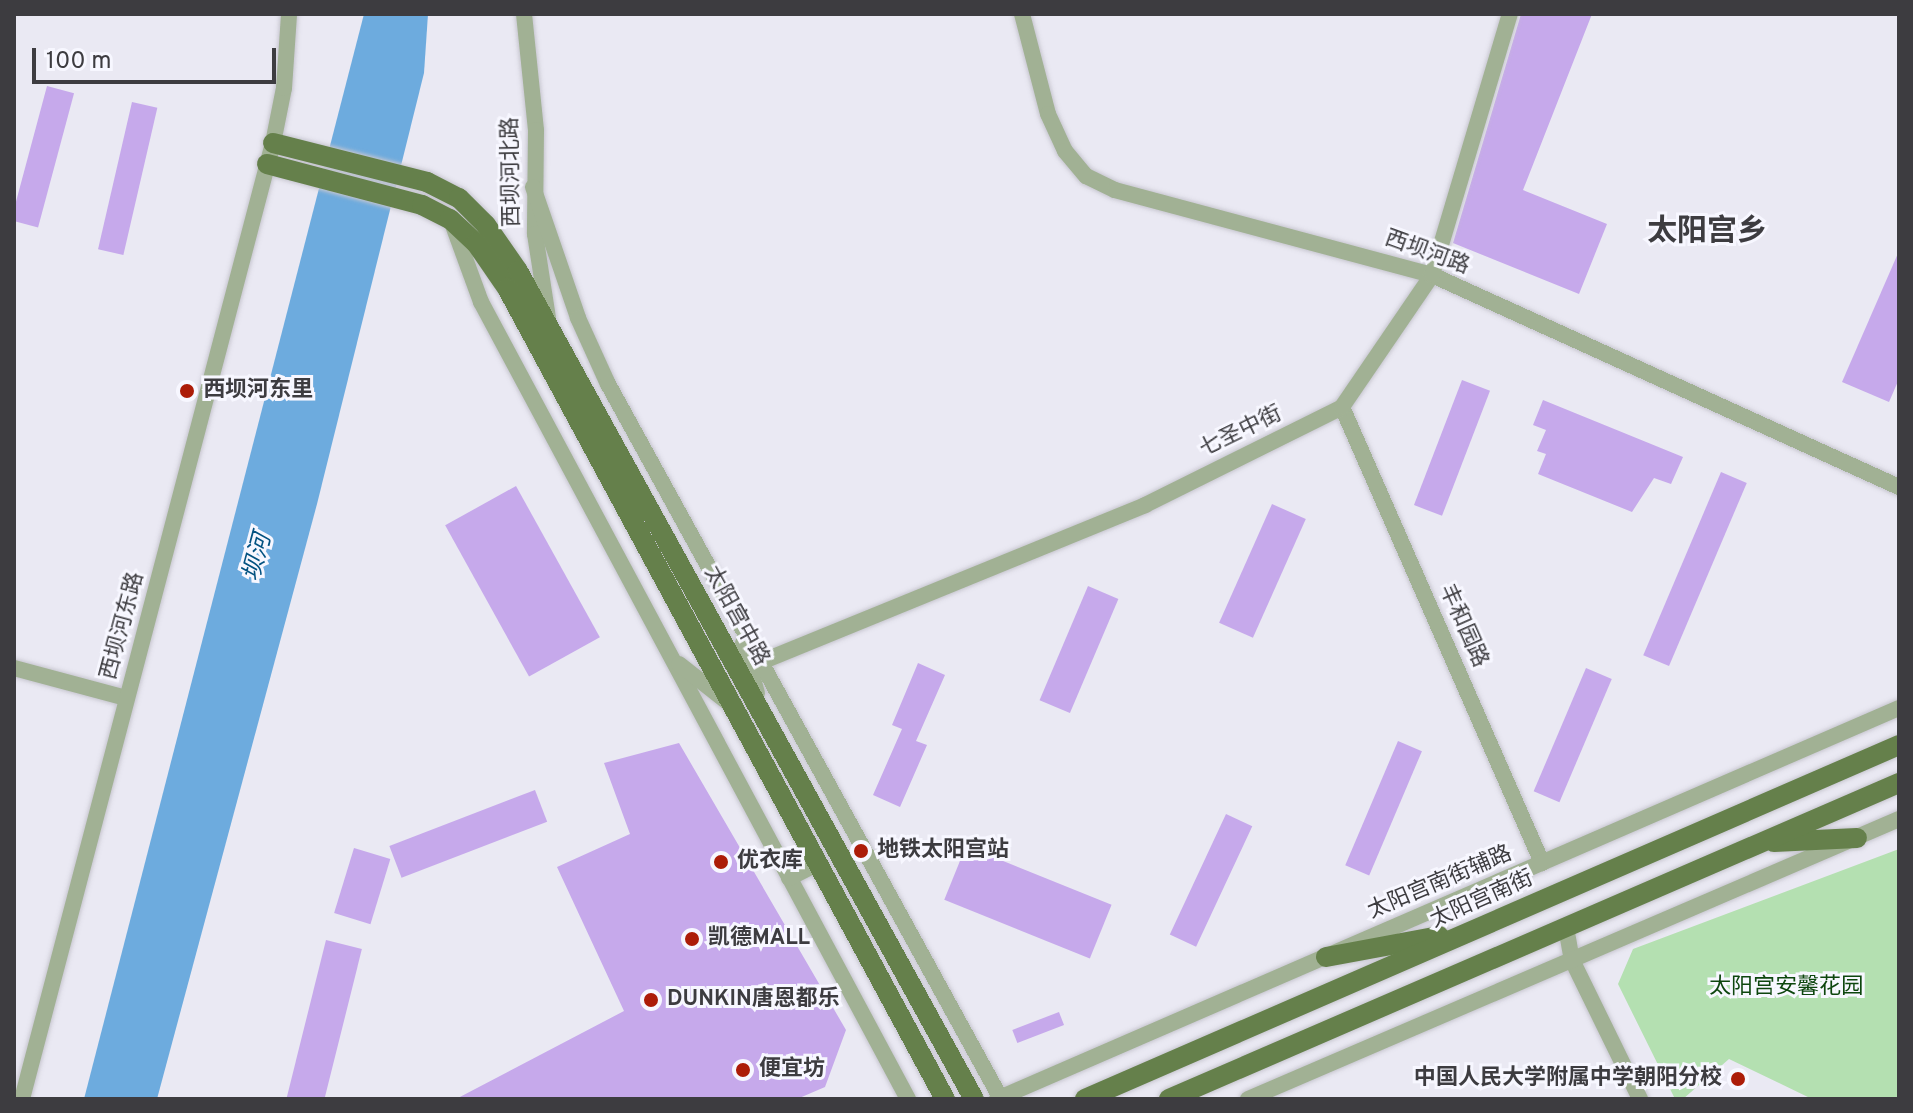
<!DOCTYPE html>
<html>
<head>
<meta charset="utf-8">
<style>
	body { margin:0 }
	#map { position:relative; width:1913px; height:1113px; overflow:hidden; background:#eae9f3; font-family:Overpass,"Noto Sans SC",sans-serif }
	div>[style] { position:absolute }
	.green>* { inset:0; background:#b4e0b1 }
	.water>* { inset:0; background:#6dabde }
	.building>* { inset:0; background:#c6a9eb; transform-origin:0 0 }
	.roads { filter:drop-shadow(0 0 2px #c7c6cf) drop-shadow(0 0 2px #c7c6cf) }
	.minor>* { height:16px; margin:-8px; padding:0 8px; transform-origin:8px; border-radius:8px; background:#a1b194 }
	.major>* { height:20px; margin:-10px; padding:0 10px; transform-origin:10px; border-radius:10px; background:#65804b }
	.dots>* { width:22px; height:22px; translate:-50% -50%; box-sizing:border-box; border:4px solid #f7f7ff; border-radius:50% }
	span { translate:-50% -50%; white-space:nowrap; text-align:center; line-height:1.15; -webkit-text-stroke:6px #f7f7ff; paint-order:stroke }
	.street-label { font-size:22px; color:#3d3c40 }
	.poi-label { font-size:22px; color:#3d3c40; font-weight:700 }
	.left { translate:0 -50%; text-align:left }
	.right { translate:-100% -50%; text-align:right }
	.park-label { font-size:22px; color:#0d460e }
	.water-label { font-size:24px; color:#035281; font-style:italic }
	.district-label { font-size:30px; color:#3d3c40; font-weight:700 }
	.frame { position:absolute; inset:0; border:16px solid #3d3c40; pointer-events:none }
	.scale { position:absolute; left:32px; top:48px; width:244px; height:36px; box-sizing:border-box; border:4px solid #3d3c40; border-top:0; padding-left:10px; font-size:24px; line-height:28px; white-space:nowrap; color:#3d3c40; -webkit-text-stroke:6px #f7f7ff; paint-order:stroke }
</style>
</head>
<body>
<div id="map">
	<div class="green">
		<div style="clip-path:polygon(1899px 849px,1899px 1099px,1812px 1099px,1729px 1059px,1683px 1099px,1675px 1099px,1618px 984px,1633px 949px)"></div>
	</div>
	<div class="water">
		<div style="clip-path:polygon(364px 14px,428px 14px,424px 73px,317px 504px,157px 1099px,84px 1099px)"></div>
	</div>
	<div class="building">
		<div style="clip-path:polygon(1521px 14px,1592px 14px,1523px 190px,1607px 224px,1579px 294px,1453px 243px)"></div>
		<div style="left:47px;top:86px;width:28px;height:139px;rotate:15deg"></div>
		<div style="left:132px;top:102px;width:26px;height:151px;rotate:13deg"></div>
		<div style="clip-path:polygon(1899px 251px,1899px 379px,1889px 402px,1842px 382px)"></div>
		<div style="left:1462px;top:380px;width:30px;height:134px;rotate:21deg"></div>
		<div style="clip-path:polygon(1543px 400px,1683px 457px,1671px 484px,1654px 478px,1632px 512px,1538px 474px,1546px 454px,1537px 451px,1546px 430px,1533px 425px)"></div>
		<div style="left:1721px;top:472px;width:28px;height:199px;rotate:23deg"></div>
		<div style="left:516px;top:486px;width:173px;height:81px;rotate:61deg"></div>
		<div style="left:1272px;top:504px;width:37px;height:130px;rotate:24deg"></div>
		<div style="left:1088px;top:586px;width:33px;height:124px;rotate:23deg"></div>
		<div style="clip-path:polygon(918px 663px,945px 675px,916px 741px,927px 745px,900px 807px,873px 795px,902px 729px,892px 725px)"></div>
		<div style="left:1586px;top:668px;width:28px;height:134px;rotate:23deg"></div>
		<div style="left:1398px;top:741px;width:26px;height:135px;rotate:23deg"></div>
		<div style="clip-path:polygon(679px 743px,846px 1030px,825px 1087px,797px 1099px,456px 1099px,624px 1011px,557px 867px,630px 834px,604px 763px)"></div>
		<div style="left:535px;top:790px;width:34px;height:156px;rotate:69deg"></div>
		<div style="left:1226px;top:814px;width:29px;height:133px;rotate:25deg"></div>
		<div style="left:966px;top:846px;width:157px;height:58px;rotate:22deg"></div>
		<div style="left:354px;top:848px;width:38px;height:68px;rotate:17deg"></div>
		<div style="left:326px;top:940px;width:37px;height:164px;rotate:14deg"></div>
		<div style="left:1059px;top:1012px;width:14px;height:50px;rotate:69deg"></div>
	</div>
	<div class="roads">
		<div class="minor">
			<div style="left:524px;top:14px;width:117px;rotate:84.1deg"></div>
			<div style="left:536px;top:130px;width:104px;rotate:90.6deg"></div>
			<div style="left:535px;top:234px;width:85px;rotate:81.2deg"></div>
			<div style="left:1022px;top:14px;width:103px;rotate:75.4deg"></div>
			<div style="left:1048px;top:114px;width:41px;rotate:65.3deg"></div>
			<div style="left:1065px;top:151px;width:33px;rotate:50deg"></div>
			<div style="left:1086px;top:176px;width:32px;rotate:26deg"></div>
			<div style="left:1115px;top:190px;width:328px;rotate:15deg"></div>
			<div style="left:1432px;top:275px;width:513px;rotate:24.42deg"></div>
			<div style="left:533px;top:187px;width:139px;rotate:71deg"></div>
			<div style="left:578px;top:318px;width:72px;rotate:65.6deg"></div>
			<div style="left:608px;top:384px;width:816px;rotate:61.2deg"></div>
			<div style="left:451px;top:220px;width:87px;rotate:69.9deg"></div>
			<div style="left:481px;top:302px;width:904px;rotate:61.82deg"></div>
			<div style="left:1342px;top:407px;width:498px;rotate:66.3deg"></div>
			<div style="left:743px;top:643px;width:52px;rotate:74.4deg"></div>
			<div style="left:761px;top:662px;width:415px;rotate:-22.2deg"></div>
			<div style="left:1145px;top:505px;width:220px;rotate:-26.4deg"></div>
			<div style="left:1342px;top:407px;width:160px;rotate:-55.7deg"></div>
			<div style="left:1432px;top:275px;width:272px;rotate:-73.4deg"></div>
			<div style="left:679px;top:664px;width:65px;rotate:38.1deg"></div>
			<div style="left:14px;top:668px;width:116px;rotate:15deg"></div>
			<div style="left:789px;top:878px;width:33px;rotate:-27deg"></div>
			<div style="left:1566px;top:927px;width:34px;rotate:80deg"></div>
			<div style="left:1572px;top:960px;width:155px;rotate:63.9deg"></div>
			<div style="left:22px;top:1099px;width:988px;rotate:-75.29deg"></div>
			<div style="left:273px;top:143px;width:56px;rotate:-78.7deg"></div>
			<div style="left:284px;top:88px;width:74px;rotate:-86.1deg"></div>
			<div style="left:997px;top:1099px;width:983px;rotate:-23.44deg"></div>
			<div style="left:1248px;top:1099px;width:709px;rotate:-23.27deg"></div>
		</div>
		<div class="major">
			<div style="left:273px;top:143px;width:159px;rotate:14.2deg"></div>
			<div style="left:427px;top:182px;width:36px;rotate:27deg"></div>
			<div style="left:459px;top:198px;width:38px;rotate:45deg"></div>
			<div style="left:486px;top:225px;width:56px;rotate:55.2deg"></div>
			<div style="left:518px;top:271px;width:945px;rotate:61.16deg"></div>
			<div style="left:267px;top:164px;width:160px;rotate:14.8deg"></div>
			<div style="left:422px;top:205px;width:31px;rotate:27deg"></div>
			<div style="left:450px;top:219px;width:35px;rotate:43deg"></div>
			<div style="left:476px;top:243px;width:55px;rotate:55.4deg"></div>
			<div style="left:507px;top:288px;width:922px;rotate:61.63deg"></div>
			<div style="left:1774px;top:842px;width:83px;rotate:-2.8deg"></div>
			<div style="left:1326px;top:957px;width:115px;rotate:-10.5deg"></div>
			<div style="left:1085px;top:1099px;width:888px;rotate:-23.5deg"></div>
			<div style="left:1169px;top:1099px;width:795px;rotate:-23.41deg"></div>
		</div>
	</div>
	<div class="dots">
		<div style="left:187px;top:391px;background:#ac1c08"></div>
		<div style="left:861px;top:851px;background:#ac1c08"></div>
		<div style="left:721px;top:862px;background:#ac1c08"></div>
		<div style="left:692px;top:939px;background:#ac1c08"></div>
		<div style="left:651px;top:1000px;background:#ac1c08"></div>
		<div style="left:743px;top:1070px;background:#ac1c08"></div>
		<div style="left:1738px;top:1079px;background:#ac1c08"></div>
	</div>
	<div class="street-label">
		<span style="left:512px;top:172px;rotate:-91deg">西坝河北路</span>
		<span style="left:1427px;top:253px;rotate:20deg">西坝河路</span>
		<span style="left:1241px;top:432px;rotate:-26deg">七圣中街</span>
		<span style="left:736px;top:616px;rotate:61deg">太阳宫中路</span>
		<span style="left:123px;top:626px;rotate:-75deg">西坝河东路</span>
		<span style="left:1463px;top:626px;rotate:66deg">丰和园路</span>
		<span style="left:1440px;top:883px;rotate:-23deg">太阳宫南街辅路</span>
		<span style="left:1482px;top:900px;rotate:-24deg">太阳宫南街</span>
	</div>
	<div class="poi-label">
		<span class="left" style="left:203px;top:391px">西坝河东里</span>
		<span class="left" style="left:877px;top:851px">地铁太阳宫站</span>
		<span class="left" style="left:737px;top:862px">优衣库</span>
		<span class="left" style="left:708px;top:939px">凯德MALL</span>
		<span class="left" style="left:667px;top:1000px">DUNKIN唐恩都乐</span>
		<span class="left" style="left:759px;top:1070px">便宜坊</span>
		<span class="right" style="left:1722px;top:1079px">中国人民大学附属中学朝阳分校</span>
	</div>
	<div class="park-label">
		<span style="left:1786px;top:988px">太阳宫安馨花园</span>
	</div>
	<div class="water-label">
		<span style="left:259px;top:558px;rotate:-75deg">坝河</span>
	</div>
	<div class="district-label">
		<span style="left:1707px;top:233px">太阳宫乡</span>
	</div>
	<div class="frame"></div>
	<div class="scale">100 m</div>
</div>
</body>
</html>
